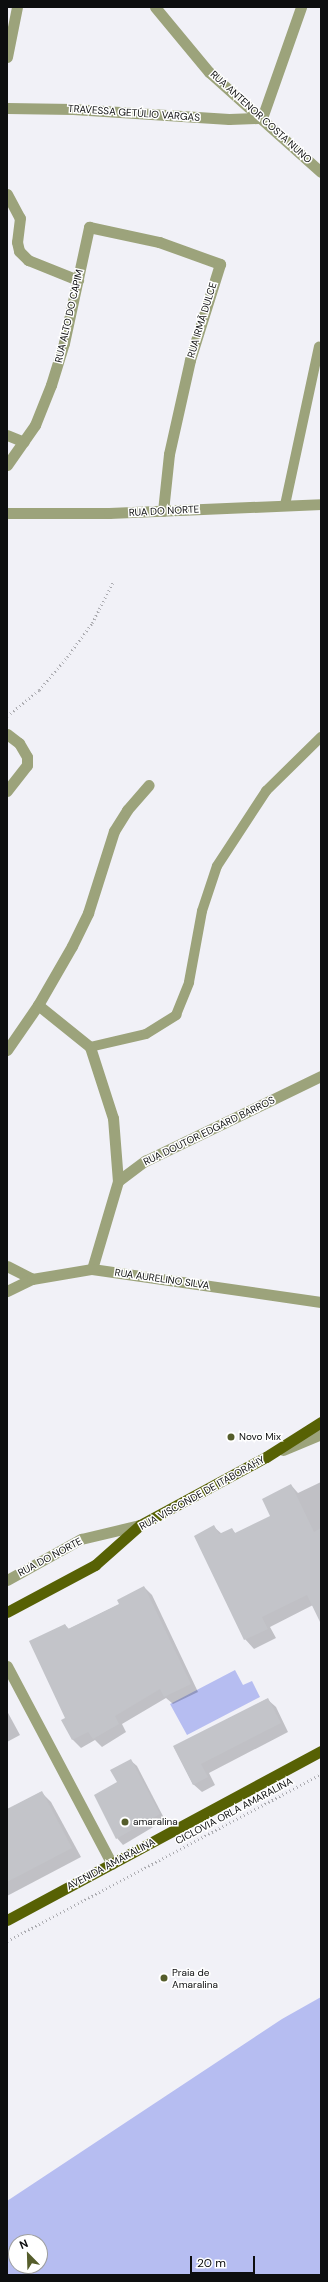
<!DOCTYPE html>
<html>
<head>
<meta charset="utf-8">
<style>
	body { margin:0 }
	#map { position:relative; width:328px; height:2282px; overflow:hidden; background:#f1f1f7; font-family:"DM Sans",sans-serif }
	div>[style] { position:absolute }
	.water>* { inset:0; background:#b6bdf1 }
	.shadow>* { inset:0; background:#0003 }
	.building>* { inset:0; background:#c3c4c9 }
	.path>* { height:2.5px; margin-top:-1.25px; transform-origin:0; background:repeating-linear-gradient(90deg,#acacb1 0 1px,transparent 0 4px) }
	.service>* { height:10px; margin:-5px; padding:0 5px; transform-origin:5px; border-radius:5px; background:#9ca37b }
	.minor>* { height:11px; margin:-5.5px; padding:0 5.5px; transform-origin:5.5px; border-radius:5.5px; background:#9ca37b }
	.tertiary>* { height:11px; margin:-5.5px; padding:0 5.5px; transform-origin:5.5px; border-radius:5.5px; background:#9ca37b }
	.primary>* { height:11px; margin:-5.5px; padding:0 5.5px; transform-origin:5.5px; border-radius:5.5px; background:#576104 }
	.dots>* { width:11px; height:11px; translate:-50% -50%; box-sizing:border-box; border:2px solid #fff; border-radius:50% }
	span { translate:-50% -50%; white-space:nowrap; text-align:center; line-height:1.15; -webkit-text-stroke:3px #fff; paint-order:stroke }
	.street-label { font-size:10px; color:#0d0e0f }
	.poi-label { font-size:10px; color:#0d0e0f }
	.left { translate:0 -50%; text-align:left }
	.frame { position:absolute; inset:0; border:8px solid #0d0e0f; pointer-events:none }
	.north { position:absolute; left:8px; top:2234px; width:40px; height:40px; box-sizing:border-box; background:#fff; border:1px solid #9e9f9f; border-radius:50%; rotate:337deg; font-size:11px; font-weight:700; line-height:16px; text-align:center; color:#0d0e0f }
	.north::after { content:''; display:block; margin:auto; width:14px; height:18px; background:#555d2b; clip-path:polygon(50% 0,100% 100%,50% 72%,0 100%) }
	.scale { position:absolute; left:190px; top:2256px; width:65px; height:18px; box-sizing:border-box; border:2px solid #0d0e0f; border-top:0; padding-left:5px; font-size:12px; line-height:14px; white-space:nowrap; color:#0d0e0f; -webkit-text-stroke:3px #fff; paint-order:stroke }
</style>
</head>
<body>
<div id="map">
	<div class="water">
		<div style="clip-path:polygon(235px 1670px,243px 1685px,252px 1681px,260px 1697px,187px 1735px,170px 1704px)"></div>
		<div style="clip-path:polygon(evenodd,321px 1997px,321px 2275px,7px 2275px,7px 2201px,282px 2019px,321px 1997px,16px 2242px,40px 2242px,40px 2266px,16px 2266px,16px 2242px)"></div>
	</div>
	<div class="shadow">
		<div style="clip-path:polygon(321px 1482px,321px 1609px,315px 1604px,270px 1627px,276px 1638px,254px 1649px,245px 1639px,214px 1527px,222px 1534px,232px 1530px,236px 1534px,272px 1517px,291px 1485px,298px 1493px)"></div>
		<div style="clip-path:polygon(144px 1587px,152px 1595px,198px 1692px,173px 1704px,166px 1698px,122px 1724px,126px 1732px,102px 1747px,95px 1740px,81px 1748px,73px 1740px,63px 1721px,66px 1719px,65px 1625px,69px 1629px,120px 1604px)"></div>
		<div style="clip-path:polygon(267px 1699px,276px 1707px,288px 1732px,209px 1773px,215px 1785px,202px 1792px,193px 1784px,174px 1747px)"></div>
		<div style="clip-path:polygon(7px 1711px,20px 1735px,7px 1742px)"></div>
		<div style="clip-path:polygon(130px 1760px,137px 1766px,165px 1820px,123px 1845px,117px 1838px,118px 1783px)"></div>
		<div style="clip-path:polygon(41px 1792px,51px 1802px,81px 1857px,7px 1896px,7px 1810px)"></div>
	</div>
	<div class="building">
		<div style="clip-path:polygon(291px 1484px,314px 1532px,321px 1528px,321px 1624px,307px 1595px,262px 1617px,268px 1629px,244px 1640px,194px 1536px,214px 1525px,219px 1534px,232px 1528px,235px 1533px,270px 1516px,262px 1499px)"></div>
		<div style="clip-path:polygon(144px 1586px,191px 1684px,164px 1697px,160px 1689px,115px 1716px,119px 1724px,93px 1739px,88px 1732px,72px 1740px,61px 1720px,65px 1718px,29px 1641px,65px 1624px,68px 1629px,119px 1604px,117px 1600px)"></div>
		<div style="clip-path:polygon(268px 1698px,281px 1723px,201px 1764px,208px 1777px,193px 1785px,173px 1746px)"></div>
		<div style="clip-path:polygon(131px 1759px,160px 1814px,116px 1839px,94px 1795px,117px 1782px,110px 1770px)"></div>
		<div style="clip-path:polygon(42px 1791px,72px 1848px,7px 1882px,7px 1809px)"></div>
	</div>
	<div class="path">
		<div style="left:7px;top:716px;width:41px;rotate:-39.1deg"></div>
		<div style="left:39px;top:690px;width:43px;rotate:-49.7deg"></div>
		<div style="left:67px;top:657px;width:42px;rotate:-53.7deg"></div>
		<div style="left:92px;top:623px;width:46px;rotate:-62.9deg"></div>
		<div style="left:7px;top:1941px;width:356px;rotate:-28deg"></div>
	</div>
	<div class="service">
		<div style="left:285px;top:505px;width:162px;rotate:-77.9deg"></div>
		<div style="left:90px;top:1047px;width:57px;rotate:-13.1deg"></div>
		<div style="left:146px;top:1034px;width:36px;rotate:-32deg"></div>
		<div style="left:176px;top:1015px;width:35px;rotate:-68deg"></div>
		<div style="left:189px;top:982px;width:72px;rotate:-79.6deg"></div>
		<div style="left:202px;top:911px;width:47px;rotate:-71.6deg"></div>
		<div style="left:217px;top:866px;width:90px;rotate:-56.8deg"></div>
		<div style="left:266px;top:791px;width:77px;rotate:-44.5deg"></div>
	</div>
	<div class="minor">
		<div style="left:155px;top:7px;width:85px;rotate:50.3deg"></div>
		<div style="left:209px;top:72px;width:150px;rotate:41.8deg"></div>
		<div style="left:7px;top:57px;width:51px;rotate:-78.7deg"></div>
		<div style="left:7px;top:108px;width:66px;rotate:0.9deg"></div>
		<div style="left:73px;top:109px;width:156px;rotate:3.7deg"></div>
		<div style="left:229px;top:119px;width:33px;rotate:-2deg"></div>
		<div style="left:262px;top:118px;width:118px;rotate:-70.6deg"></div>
		<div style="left:7px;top:194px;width:27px;rotate:62deg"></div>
		<div style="left:20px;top:218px;width:24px;rotate:97deg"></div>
		<div style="left:17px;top:242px;width:9px;rotate:77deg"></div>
		<div style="left:19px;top:251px;width:13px;rotate:45deg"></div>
		<div style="left:28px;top:260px;width:54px;rotate:21.8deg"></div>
		<div style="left:7px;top:435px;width:18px;rotate:22deg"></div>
		<div style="left:7px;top:465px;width:49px;rotate:-55deg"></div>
		<div style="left:35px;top:425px;width:43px;rotate:-68.2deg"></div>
		<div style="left:51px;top:385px;width:44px;rotate:-72.8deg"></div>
		<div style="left:64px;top:343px;width:119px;rotate:-77.8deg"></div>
		<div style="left:89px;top:227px;width:72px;rotate:12.1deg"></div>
		<div style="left:159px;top:242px;width:65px;rotate:19.8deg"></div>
		<div style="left:220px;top:264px;width:101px;rotate:107.4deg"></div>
		<div style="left:190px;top:360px;width:96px;rotate:102.6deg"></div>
		<div style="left:169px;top:454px;width:57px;rotate:96deg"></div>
		<div style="left:7px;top:734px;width:15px;rotate:37deg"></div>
		<div style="left:19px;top:743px;width:16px;rotate:60deg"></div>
		<div style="left:27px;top:757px;width:8px;rotate:90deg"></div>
		<div style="left:27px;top:765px;width:33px;rotate:128deg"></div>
		<div style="left:38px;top:1005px;width:67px;rotate:38.9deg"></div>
		<div style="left:90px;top:1047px;width:75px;rotate:72.1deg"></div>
		<div style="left:113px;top:1118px;width:63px;rotate:85.5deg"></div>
		<div style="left:7px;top:1050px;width:55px;rotate:-55.4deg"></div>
		<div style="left:38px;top:1005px;width:68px;rotate:-60deg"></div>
		<div style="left:72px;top:946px;width:37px;rotate:-64deg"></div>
		<div style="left:88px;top:913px;width:86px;rotate:-72.4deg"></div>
		<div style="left:114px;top:831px;width:25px;rotate:-58deg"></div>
		<div style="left:127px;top:810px;width:33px;rotate:-49deg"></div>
		<div style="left:7px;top:1266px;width:28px;rotate:27deg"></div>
		<div style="left:92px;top:1269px;width:92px;rotate:-73.5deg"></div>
		<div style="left:118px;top:1181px;width:34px;rotate:-37deg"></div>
		<div style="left:145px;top:1161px;width:195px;rotate:-25.8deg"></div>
		<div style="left:7px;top:1291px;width:28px;rotate:-26deg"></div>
		<div style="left:32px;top:1279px;width:61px;rotate:-9.5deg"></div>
		<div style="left:92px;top:1269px;width:231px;rotate:8.2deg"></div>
		<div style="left:7px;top:1666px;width:224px;rotate:62.1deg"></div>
	</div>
	<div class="tertiary">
		<div style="left:7px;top:513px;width:102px"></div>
		<div style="left:109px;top:513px;width:212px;rotate:-2.4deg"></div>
		<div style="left:283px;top:1450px;width:41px;rotate:-22.8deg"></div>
		<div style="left:7px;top:1580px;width:85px;rotate:-29deg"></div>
		<div style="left:81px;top:1539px;width:61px;rotate:-13.3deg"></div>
	</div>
	<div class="primary">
		<div style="left:7px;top:1612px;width:100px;rotate:-28.1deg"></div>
		<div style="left:95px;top:1565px;width:60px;rotate:-41.6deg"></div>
		<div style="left:140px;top:1525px;width:143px;rotate:-28.4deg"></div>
		<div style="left:266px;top:1457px;width:65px;rotate:-32.5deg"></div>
		<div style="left:7px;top:1920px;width:357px;rotate:-28.3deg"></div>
	</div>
	<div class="dots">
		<div style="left:231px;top:1437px;background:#555d2b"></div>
		<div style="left:125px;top:1822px;background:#555d2b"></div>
		<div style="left:164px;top:1978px;background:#555d2b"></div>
	</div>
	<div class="street-label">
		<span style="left:134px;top:113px;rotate:4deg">TRAVESSA GETÚLIO VARGAS</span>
		<span style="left:261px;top:117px;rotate:42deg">RUA ANTENOR COSTA NUNO</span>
		<span style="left:69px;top:316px;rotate:-77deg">RUA ALTO DO CAPIM</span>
		<span style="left:202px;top:320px;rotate:-73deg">RUA IRMÃ DULCE</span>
		<span style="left:164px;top:511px;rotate:-3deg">RUA DO NORTE</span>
		<span style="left:209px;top:1131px;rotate:-26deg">RUA DOUTOR EDGARD BARROS</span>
		<span style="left:162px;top:1279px;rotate:8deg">RUA AURELINO SILVA</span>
		<span style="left:202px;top:1493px;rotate:-29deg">RUA VISCONDE DE ITABORAHY</span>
		<span style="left:50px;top:1557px;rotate:-28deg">RUA DO NORTE</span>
		<span style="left:234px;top:1811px;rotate:-28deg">CICLOVIA ORLA AMARALINA</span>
		<span style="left:111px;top:1864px;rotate:-28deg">AVENIDA AMARALINA</span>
	</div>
	<div class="poi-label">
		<span class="left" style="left:239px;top:1437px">Novo Mix</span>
		<span class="left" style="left:133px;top:1822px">amaralina</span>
		<span class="left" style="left:172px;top:1978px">Praia de<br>Amaralina</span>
	</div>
	<div class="frame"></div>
	<div class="north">N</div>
	<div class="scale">20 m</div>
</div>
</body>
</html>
